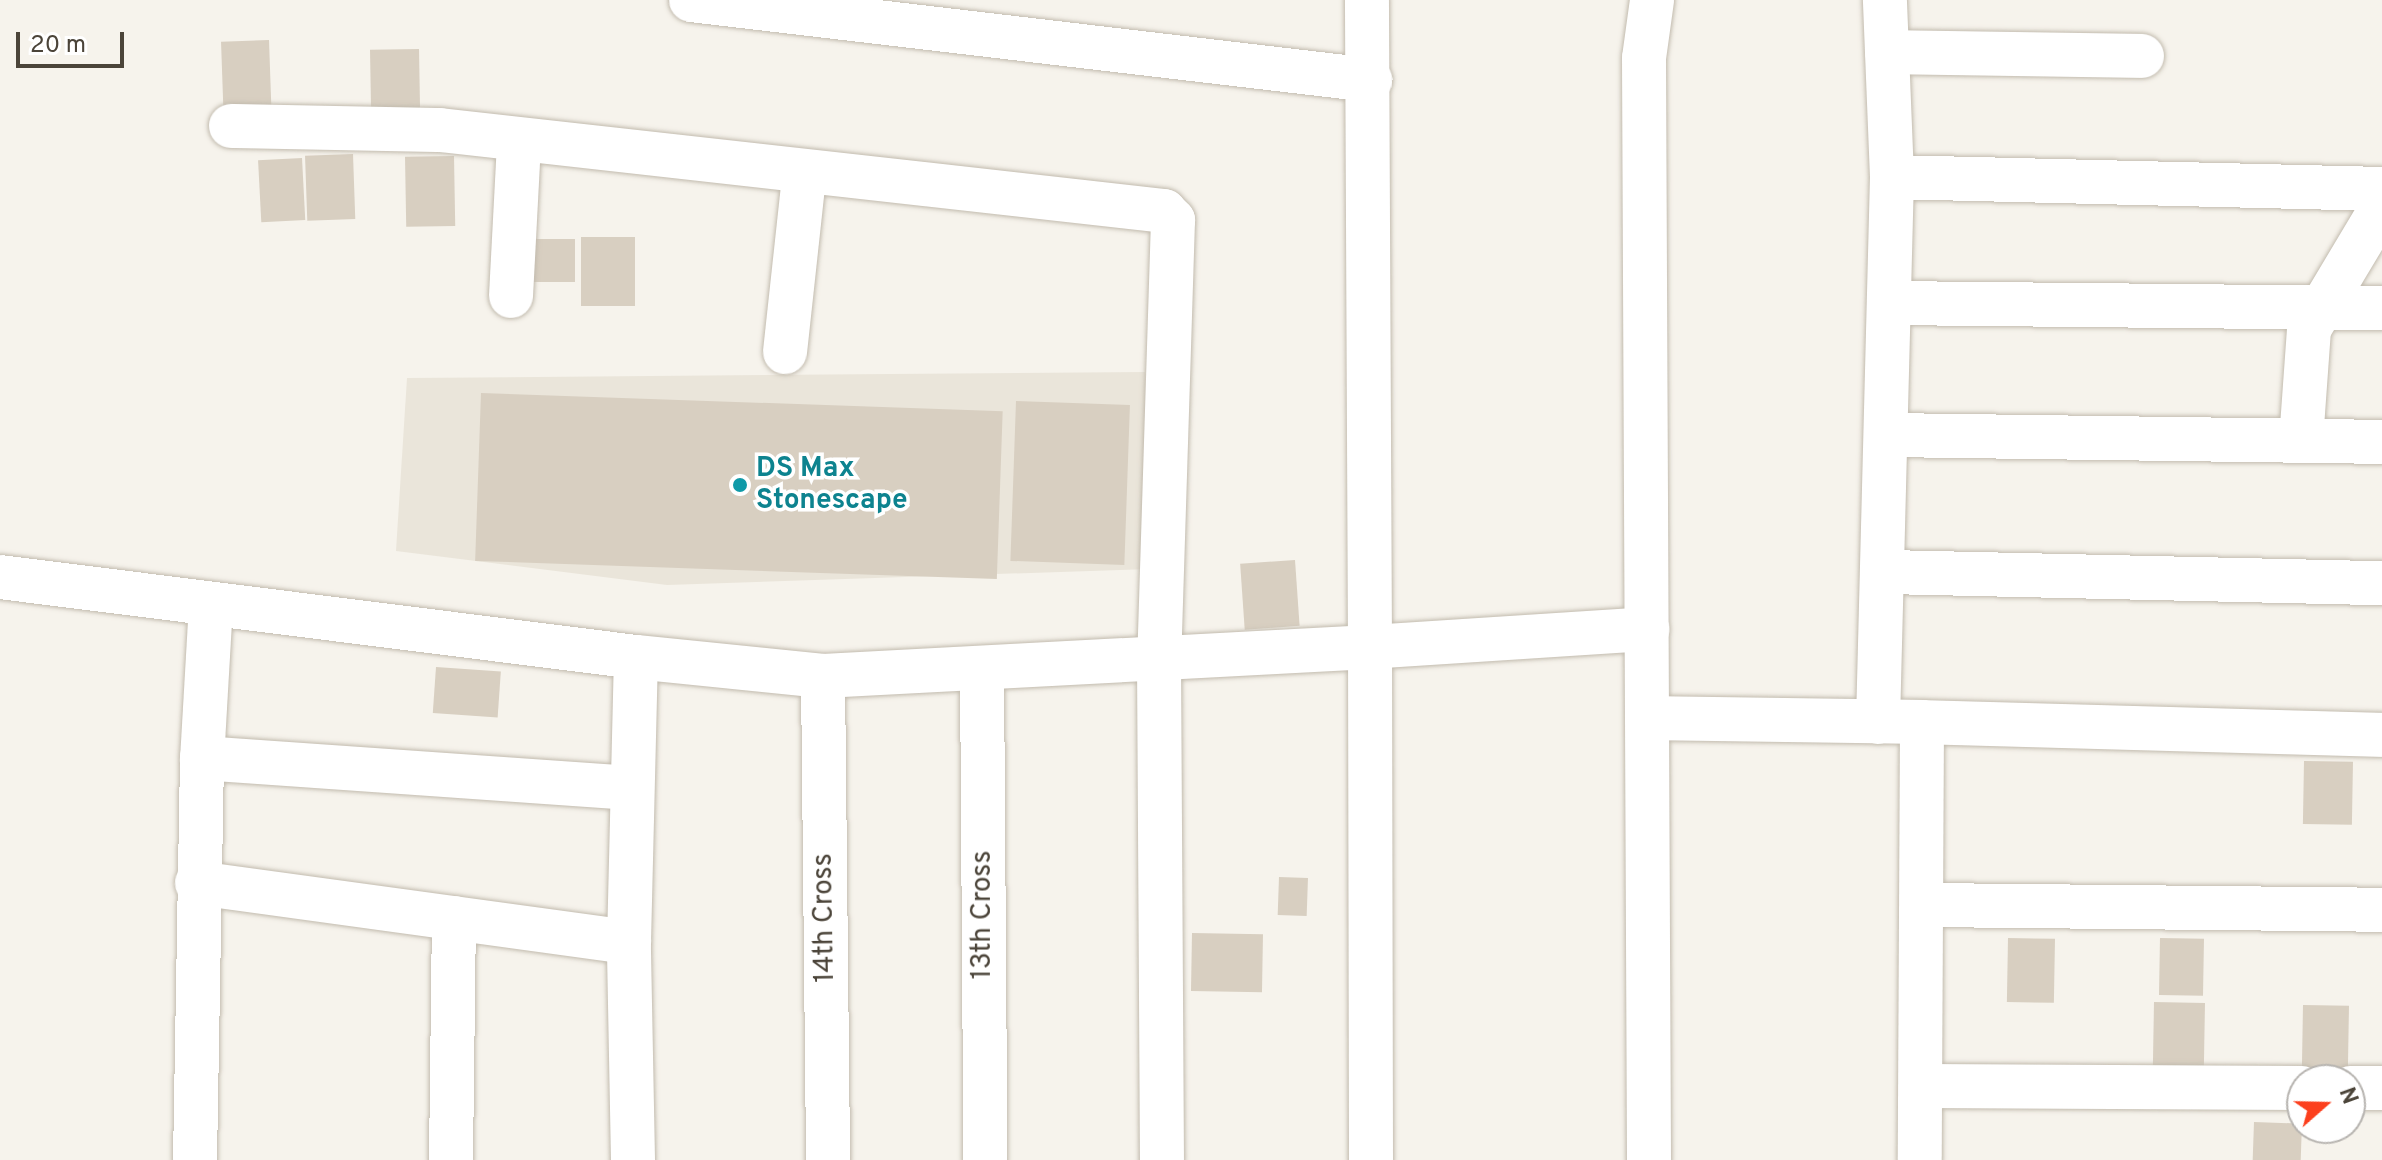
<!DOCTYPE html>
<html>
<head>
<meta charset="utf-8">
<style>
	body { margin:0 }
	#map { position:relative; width:2382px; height:1160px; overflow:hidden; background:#f6f3ec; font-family:Overpass,sans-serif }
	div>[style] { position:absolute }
	.residential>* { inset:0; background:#eae5da }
	.building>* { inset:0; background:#d8cfc1; transform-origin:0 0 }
	.roads { filter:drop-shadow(0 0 2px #c2bbae) drop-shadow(0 0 2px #c2bbae) }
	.minor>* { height:44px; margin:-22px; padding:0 22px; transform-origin:22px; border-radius:22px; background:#fff }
	.dots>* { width:22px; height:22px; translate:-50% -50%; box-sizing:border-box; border:4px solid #fff; border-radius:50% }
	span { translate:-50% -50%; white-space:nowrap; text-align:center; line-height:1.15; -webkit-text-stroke:7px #fff; paint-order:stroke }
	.culture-label { font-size:28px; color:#0d838f; font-weight:700 }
	.left { translate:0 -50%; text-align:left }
	.street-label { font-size:28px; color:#4b4439 }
	.north { position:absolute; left:2286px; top:1064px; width:80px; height:80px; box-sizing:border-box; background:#fff; border:2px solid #b7b4b0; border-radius:50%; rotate:70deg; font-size:22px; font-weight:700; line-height:32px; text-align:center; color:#4b4439 }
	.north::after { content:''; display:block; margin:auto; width:28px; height:36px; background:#fc3f1d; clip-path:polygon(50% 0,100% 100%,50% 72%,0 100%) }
	.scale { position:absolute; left:16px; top:32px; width:108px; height:36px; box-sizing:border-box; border:4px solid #4b4439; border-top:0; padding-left:10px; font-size:24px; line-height:28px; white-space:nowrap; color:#4b4439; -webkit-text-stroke:6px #fff; paint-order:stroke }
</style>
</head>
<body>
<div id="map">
	<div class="residential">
		<div style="clip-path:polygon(1145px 372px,1150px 569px,667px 585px,396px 551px,407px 378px)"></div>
	</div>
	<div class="building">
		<div style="left:269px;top:40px;width:70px;height:48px;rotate:88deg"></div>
		<div style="left:419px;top:49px;width:64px;height:49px;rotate:89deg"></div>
		<div style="left:353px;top:154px;width:65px;height:48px;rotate:88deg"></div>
		<div style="left:454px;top:156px;width:70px;height:49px;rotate:89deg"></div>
		<div style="left:302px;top:158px;width:62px;height:44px;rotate:87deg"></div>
		<div style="left:581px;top:237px;width:54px;height:69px"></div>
		<div style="left:521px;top:239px;width:54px;height:43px"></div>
		<div style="left:481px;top:393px;width:522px;height:168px;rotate:2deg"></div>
		<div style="left:1016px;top:401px;width:114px;height:160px;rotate:2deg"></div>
		<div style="left:1295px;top:560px;width:66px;height:55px;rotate:86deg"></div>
		<div style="left:436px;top:667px;width:65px;height:46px;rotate:4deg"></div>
		<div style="left:2304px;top:761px;width:49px;height:63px;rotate:1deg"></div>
		<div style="left:1279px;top:877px;width:29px;height:38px;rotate:2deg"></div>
		<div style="left:1192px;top:933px;width:71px;height:58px;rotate:1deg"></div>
		<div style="left:2008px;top:938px;width:47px;height:64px;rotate:1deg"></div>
		<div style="left:2160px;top:938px;width:44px;height:57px;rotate:1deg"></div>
		<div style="left:2154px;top:1002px;width:51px;height:70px;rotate:1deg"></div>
		<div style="left:2303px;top:1005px;width:46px;height:63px;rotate:1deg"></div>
		<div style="left:2254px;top:1122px;width:48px;height:38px;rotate:2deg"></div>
	</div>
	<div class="roads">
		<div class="minor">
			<div style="left:691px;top:0;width:684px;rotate:6.72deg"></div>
			<div style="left:1887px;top:52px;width:255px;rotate:0.9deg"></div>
			<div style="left:231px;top:126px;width:209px;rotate:1.1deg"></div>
			<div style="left:440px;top:130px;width:729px;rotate:6.38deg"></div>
			<div style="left:1164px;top:211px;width:13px;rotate:45deg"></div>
			<div style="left:1173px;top:220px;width:440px;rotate:91.8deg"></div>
			<div style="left:1159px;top:660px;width:500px;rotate:89.66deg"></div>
			<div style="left:1892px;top:177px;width:490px;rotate:1.4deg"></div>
			<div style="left:511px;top:296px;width:152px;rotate:-87deg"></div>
			<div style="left:1889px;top:303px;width:493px;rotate:0.6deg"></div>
			<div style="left:785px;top:352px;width:177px;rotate:-83.8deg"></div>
			<div style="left:1888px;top:435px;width:494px;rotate:0.8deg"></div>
			<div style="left:2301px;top:441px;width:112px;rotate:-85.9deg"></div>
			<div style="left:2309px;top:329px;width:142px;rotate:-59.1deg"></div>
			<div style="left:1887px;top:572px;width:495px;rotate:1.3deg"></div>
			<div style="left:0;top:577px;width:641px;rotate:7.17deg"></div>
			<div style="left:211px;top:604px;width:154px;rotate:93.3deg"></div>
			<div style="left:202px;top:758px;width:430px;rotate:4deg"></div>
			<div style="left:982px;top:669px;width:491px;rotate:89.6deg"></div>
			<div style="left:823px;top:676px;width:484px;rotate:89.4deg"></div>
			<div style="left:1648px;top:718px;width:274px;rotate:0.8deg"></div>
			<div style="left:1922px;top:722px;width:438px;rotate:90.3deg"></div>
			<div style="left:1878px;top:722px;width:545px;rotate:-88.53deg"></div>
			<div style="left:1892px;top:177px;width:177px;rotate:-92.3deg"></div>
			<div style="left:1922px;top:722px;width:460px;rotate:1.6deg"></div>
			<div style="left:197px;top:883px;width:436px;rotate:7.8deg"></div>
			<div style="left:1926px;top:905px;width:456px;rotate:0.6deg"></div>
			<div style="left:1924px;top:1086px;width:378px;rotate:0.3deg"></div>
			<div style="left:2350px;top:1088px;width:32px"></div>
			<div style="left:195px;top:1160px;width:402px;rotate:-89deg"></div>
			<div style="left:451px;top:1160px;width:242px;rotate:-89.3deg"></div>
			<div style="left:633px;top:1160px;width:218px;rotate:-91.1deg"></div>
			<div style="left:629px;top:942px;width:285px;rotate:-88.6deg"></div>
			<div style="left:636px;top:657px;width:188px;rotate:5.8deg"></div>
			<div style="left:823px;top:676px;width:548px;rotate:-3.03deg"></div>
			<div style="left:1370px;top:647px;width:647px;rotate:-90.27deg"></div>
			<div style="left:1371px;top:1160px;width:513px;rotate:-90.11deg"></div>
			<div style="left:1370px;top:647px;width:278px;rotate:-3.7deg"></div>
			<div style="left:1649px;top:1160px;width:1102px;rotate:-90.26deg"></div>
			<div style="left:1644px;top:58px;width:59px;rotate:-82.1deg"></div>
		</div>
	</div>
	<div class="dots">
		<div style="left:740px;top:485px;background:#0f9aa8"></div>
	</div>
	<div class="culture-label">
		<span class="left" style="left:756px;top:485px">DS Max<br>Stonescape</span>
	</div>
	<div class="street-label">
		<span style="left:983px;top:915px;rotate:-90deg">13th Cross</span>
		<span style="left:825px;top:918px;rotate:-91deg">14th Cross</span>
	</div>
	<div class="north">N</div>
	<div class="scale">20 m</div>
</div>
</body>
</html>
